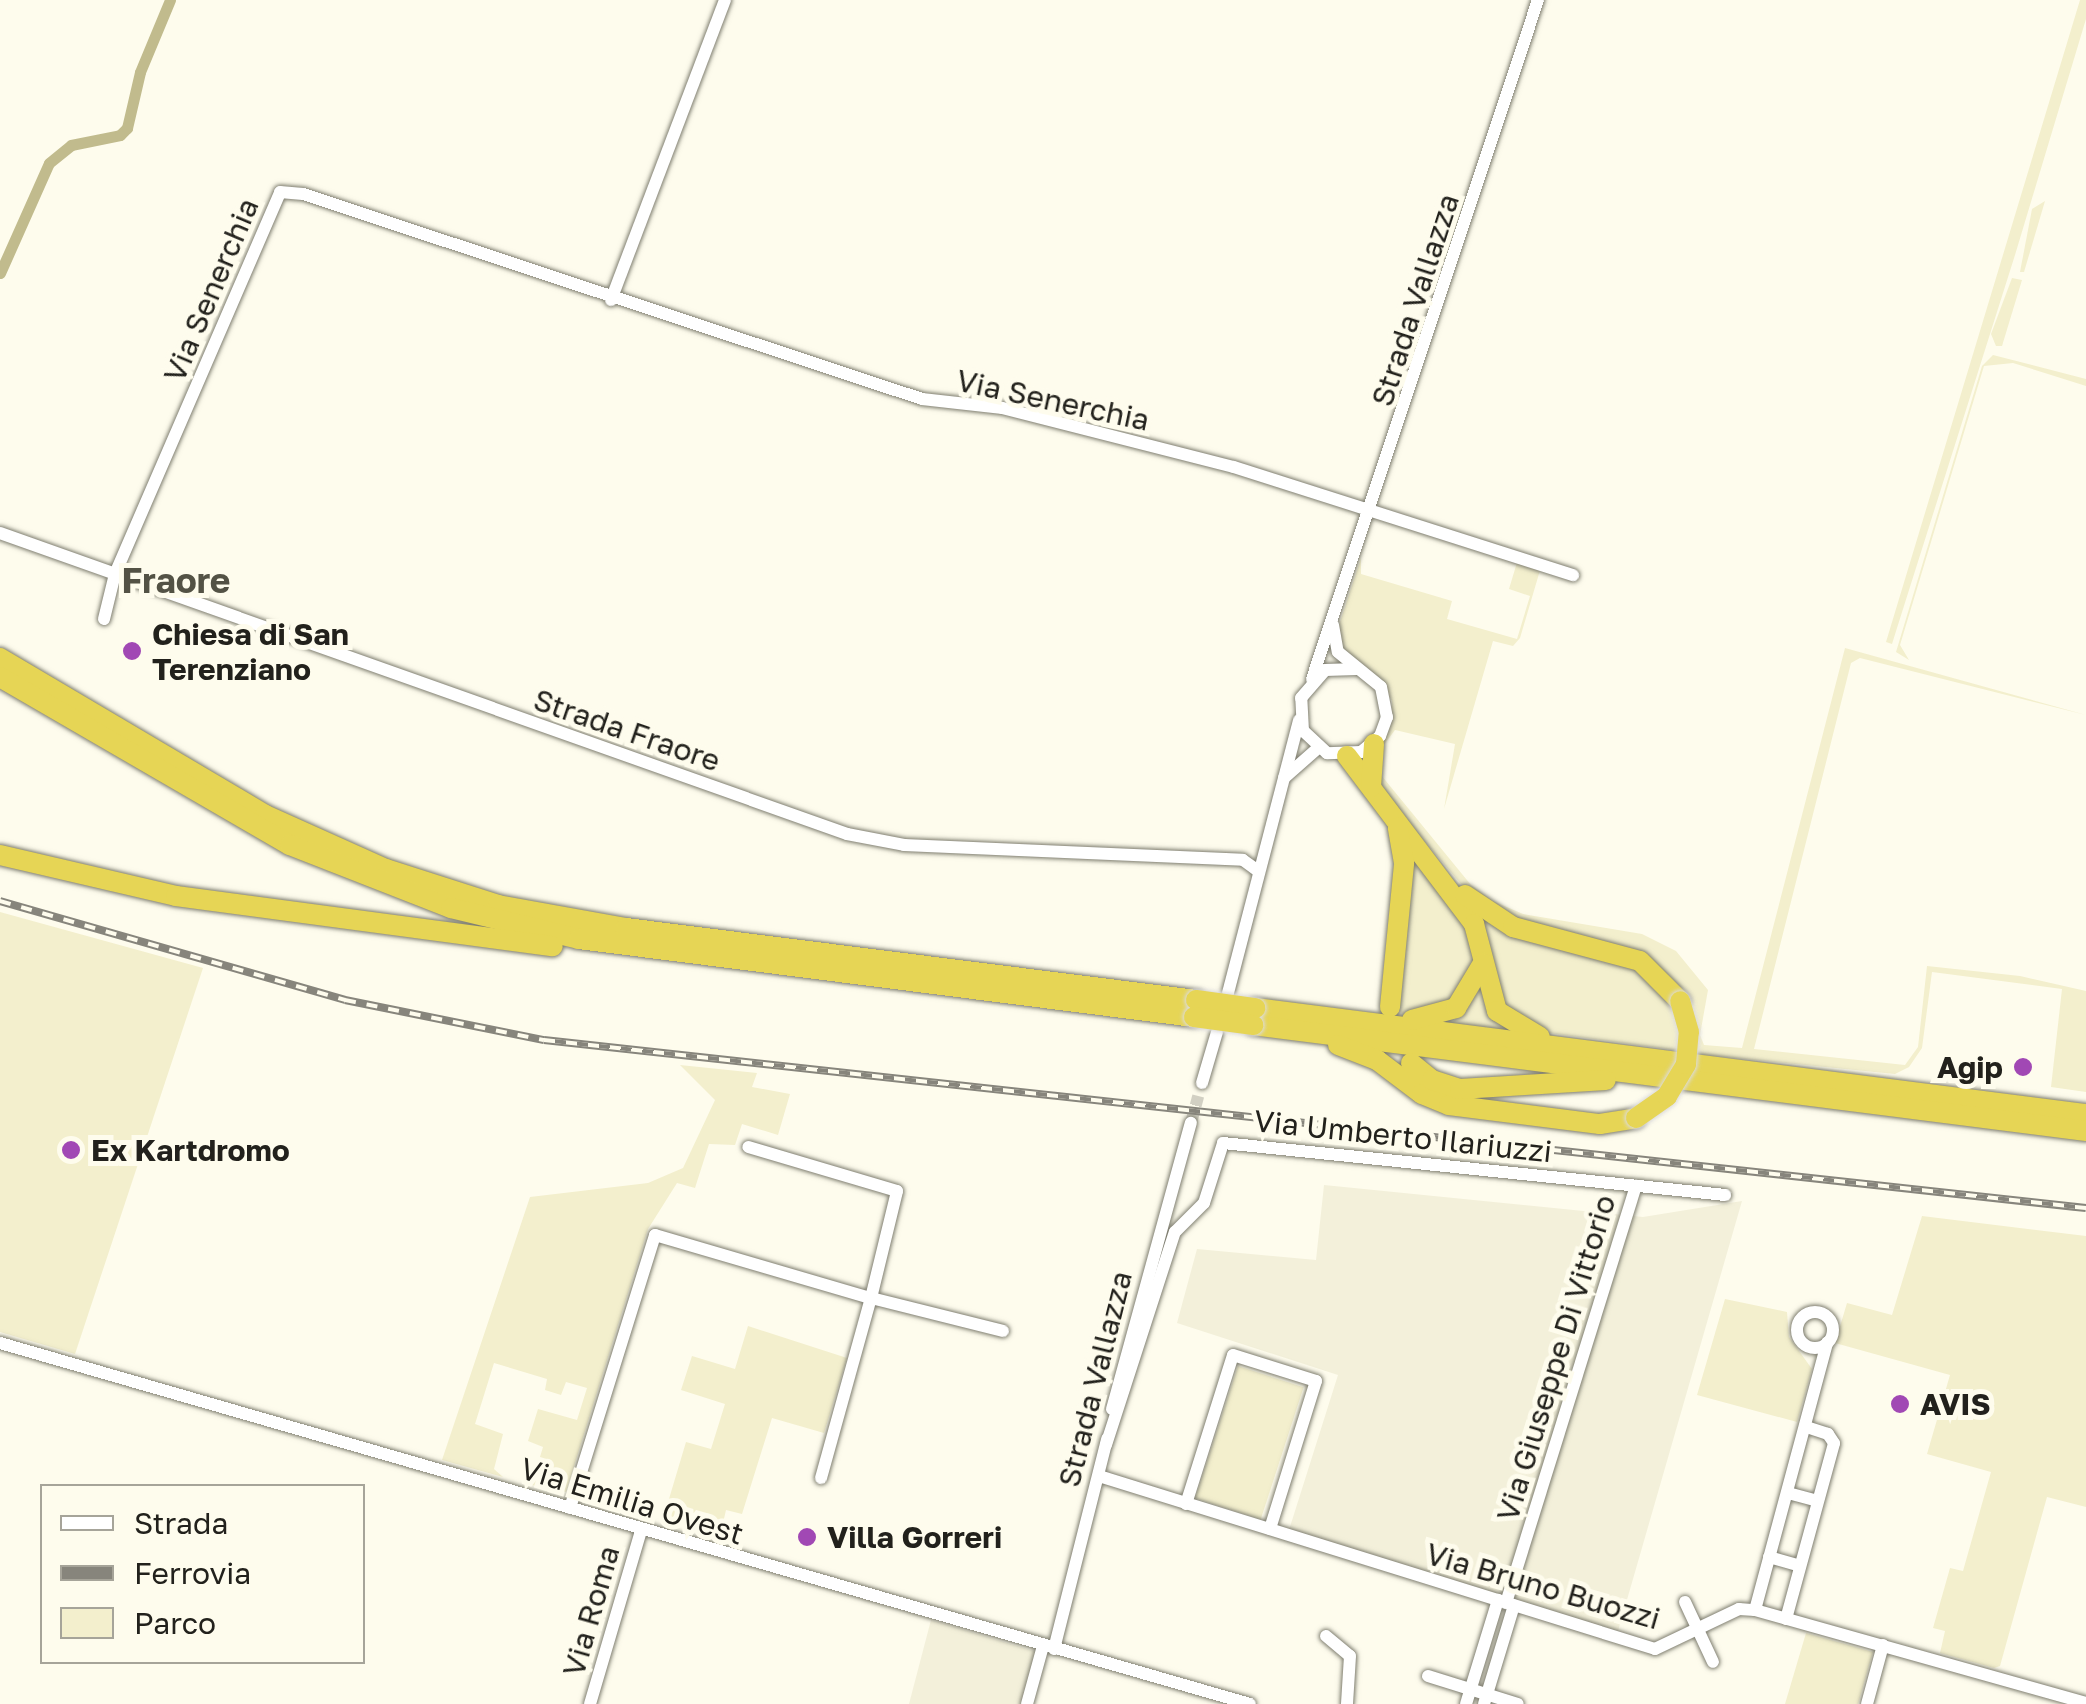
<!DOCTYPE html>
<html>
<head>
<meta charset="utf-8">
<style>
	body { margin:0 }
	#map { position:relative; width:2086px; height:1704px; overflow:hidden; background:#fefced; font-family:"Golos Text",sans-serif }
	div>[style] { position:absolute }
	.built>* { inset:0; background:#f3f0da }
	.green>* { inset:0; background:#f3efcd; transform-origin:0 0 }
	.canal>* { height:11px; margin:-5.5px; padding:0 5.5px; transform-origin:5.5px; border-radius:5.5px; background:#c1bb8d }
	.minor-tunnel>* { height:12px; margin-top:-6px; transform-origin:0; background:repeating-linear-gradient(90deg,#d2d0c3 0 12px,transparent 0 18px) }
	.roads { filter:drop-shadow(0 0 2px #7f7e70) drop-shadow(0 0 2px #7f7e70) }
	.minor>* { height:12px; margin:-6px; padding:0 6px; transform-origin:6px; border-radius:6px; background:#fff }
	.minor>.ring { margin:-6px; padding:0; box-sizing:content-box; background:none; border:12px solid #fff; border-radius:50% }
	.highway>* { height:20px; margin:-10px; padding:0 10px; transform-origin:10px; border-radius:10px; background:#e6d555 }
	.rail>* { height:8px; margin-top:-4px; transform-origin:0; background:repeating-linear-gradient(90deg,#fefced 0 11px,#87857c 0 22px); box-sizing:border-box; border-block:2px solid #87857c }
	.bridges { filter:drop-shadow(0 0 2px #dcdbdb) drop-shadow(0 0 2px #dcdbdb) }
	.highway-bridge>* { height:20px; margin:-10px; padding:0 10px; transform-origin:10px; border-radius:10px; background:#e6d555 }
	.dots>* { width:28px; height:28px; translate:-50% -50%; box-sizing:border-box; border:5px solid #fefced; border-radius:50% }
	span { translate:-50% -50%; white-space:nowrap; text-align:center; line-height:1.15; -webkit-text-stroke:10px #fefced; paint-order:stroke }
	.street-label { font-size:30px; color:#22211c }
	.poi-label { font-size:30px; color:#22211c; font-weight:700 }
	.left { translate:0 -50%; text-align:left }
	.right { translate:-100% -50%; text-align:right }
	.quarter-label { font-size:35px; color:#535245; font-weight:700 }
	.legend { position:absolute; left:40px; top:1484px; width:325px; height:180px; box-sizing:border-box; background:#fefced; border:2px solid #a6a499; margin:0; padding:12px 18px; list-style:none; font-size:30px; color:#22211c }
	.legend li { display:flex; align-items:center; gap:20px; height:50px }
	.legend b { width:50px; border:2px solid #a6a499 }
</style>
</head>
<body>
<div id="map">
	<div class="built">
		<div style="clip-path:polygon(1324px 1185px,1643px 1217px,1742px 1201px,1618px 1631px,1289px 1530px,1338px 1375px,1177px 1323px,1197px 1249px,1316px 1260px)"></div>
		<div style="clip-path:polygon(931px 1620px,1044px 1654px,1027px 1704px,909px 1704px)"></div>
	</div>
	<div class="green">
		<div style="clip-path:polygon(2080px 0,2086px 0,2086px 19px,2015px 255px,1897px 628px,1892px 644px,1886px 642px)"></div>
		<div style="clip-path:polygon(2045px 201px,2024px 272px,2020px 272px,2032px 209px)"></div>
		<div style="clip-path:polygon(2012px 278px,2022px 280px,2002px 346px,1996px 346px,1991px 334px)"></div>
		<div style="clip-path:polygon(1993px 355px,2086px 379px,2086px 386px,2013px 363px,1984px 366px,1900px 645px,1909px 660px,1896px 652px,1982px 366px)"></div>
		<div style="clip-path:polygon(1361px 558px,1361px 574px,1452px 601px,1447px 619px,1517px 639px,1530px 596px,1509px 589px,1518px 559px,1541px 567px,1520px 638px,1513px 646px,1493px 641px,1444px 809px,1455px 744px,1395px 730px,1380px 750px,1381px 775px,1471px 885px,1493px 901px,1523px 914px,1642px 934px,1676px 951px,1708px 990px,1700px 1035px,1704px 1045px,1742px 1048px,1845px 648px,2086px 715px,1860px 658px,1851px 663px,1754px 1049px,1905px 1065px,1918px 1047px,1927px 966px,2020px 976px,2086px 991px,2086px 1092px,2051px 1087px,2062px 989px,1932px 972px,1922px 1048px,1909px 1067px,1895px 1074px,1695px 1054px,1670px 977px,1530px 927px,1467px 891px,1381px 790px,1371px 764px,1391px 721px,1392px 701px,1378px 677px,1342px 648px,1337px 631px)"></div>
		<div style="clip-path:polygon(1413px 857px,1468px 930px,1475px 956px,1463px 995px,1406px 1016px,1395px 1008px)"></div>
		<div style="clip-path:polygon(0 912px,203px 968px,75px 1354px,0 1332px)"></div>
		<div style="clip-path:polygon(1481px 919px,1647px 972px,1679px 1017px,1682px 1051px,1535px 1031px,1515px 1022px,1493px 986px)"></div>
		<div style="clip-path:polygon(1481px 988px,1509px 1029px,1508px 1030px,1452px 1023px)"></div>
		<div style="clip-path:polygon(680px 1065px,757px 1073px,752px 1087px,790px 1094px,778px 1135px,742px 1124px,735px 1145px,709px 1144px,695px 1188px,677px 1183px,648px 1229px,566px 1492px,522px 1483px,533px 1480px,543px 1447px,528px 1441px,538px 1409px,577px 1420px,587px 1388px,566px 1382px,561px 1395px,545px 1390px,547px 1379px,494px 1363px,475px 1424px,503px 1434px,494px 1469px,503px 1477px,442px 1460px,530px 1197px,648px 1183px,683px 1168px,715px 1100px)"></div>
		<div style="clip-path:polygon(1922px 1216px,2086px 1236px,2086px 1507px,2047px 1497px,2000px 1666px,1994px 1668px,1940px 1653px,1945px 1631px,1933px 1628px,1950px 1568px,1963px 1571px,1991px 1472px,1927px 1454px,1950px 1375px,1835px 1343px,1847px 1303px,1892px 1315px)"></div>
		<div style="clip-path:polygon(1725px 1299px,1787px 1312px,1789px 1337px,1812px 1369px,1797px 1422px,1697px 1395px)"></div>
		<div style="clip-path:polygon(748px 1326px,847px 1358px,824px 1433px,772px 1418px,742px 1514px,726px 1510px,720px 1536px,663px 1519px,686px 1442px,711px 1449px,725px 1404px,681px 1390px,692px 1356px,735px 1369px)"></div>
		<div style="left:1238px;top:1366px;width:69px;height:139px;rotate:18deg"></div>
		<div style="clip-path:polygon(1806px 1633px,1873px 1652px,1858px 1704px,1785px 1704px)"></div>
	</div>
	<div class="canal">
		<div style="left:0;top:273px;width:120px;rotate:-66deg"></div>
		<div style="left:49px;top:163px;width:28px;rotate:-39deg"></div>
		<div style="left:71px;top:145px;width:50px;rotate:-11.5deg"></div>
		<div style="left:120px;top:135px;width:10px;rotate:-45deg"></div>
		<div style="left:127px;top:128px;width:57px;rotate:-76.9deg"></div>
		<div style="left:140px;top:72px;width:78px;rotate:-67.4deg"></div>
	</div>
	<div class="minor-tunnel">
		<div style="left:1191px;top:1123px;width:28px;rotate:-75deg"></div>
	</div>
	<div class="roads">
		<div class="minor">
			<div style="left:611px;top:300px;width:321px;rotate:-69.2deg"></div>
			<div style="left:0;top:533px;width:899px;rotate:19.56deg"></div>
			<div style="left:847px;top:834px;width:58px;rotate:10.9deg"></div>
			<div style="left:904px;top:845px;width:339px;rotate:2.5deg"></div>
			<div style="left:1243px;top:860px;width:19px;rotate:36deg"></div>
			<div style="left:104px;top:619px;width:46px;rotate:-76.3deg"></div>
			<div style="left:115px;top:574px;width:416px;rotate:-66.6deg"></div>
			<div style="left:280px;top:192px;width:23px;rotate:5deg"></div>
			<div style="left:303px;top:194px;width:652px;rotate:18.32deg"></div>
			<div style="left:922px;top:399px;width:81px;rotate:6.4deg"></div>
			<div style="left:1002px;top:408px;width:239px;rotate:14.3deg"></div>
			<div style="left:1234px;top:467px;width:356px;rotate:17.7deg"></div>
			<div style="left:1333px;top:625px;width:27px;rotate:80deg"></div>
			<div style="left:1338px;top:652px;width:55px;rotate:39.1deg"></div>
			<div style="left:1381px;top:687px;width:31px;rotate:79deg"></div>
			<div style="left:1387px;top:717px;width:20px;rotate:110deg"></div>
			<div style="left:1380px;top:736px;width:25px;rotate:140deg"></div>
			<div style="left:1361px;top:752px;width:34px;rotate:178deg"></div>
			<div style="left:1327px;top:753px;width:33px;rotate:-137deg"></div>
			<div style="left:1303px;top:731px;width:33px;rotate:-93deg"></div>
			<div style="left:1301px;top:698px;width:37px;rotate:-49deg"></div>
			<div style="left:1325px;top:670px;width:32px;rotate:-2deg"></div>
			<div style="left:1312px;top:679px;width:716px;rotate:-71.59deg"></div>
			<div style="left:1284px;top:778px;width:45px;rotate:-41.4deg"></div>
			<div style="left:1228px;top:993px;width:282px;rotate:-75.4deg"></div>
			<div style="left:1202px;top:1083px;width:53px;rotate:-73.6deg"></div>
			<div class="ring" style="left:1797px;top:1312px;width:24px;height:24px"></div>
			<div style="left:0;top:1343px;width:1301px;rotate:16.11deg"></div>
			<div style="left:1112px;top:1409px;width:297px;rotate:-74.6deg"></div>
			<div style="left:1106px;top:1445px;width:224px;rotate:-72.1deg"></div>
			<div style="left:1175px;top:1232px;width:41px;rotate:-45deg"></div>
			<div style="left:1204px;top:1203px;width:63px;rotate:-72.4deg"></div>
			<div style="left:1223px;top:1143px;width:505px;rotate:5.91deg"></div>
			<div style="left:1099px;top:1476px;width:582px;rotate:17.28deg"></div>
			<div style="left:1655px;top:1649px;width:93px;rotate:-25.5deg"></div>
			<div style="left:1739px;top:1609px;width:16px;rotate:4deg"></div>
			<div style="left:1755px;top:1610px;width:344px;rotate:15.7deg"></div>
			<div style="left:821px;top:1478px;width:187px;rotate:-74.5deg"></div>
			<div style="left:871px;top:1298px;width:136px;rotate:14deg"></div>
			<div style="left:1788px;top:1493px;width:30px;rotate:15deg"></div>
			<div style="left:1186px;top:1504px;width:156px;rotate:-72.5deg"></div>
			<div style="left:1233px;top:1355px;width:87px;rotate:17.4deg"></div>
			<div style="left:1316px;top:1381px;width:155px;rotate:107.3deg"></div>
			<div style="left:570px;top:1508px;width:286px;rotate:-72.7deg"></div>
			<div style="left:655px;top:1235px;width:225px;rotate:16.3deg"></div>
			<div style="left:871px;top:1298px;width:110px;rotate:-76.3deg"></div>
			<div style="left:897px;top:1191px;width:155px;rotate:-163.5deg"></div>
			<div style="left:1769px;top:1557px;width:32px;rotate:16deg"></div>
			<div style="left:1685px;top:1602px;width:66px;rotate:65deg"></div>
			<div style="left:1506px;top:1603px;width:437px;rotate:-72.7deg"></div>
			<div style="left:1755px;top:1610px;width:277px;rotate:-74.9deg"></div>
			<div style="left:1786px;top:1619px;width:182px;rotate:-74.7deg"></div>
			<div style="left:1834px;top:1443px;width:11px;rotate:-124deg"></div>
			<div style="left:1828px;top:1434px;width:23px;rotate:-162deg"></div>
			<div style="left:1326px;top:1636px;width:31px;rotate:40deg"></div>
			<div style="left:1350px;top:1656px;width:48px;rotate:93.6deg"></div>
			<div style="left:1054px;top:1649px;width:217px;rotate:-75.8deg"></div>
			<div style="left:1428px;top:1676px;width:94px;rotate:17.3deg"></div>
			<div style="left:590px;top:1704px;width:180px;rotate:-73.6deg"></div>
			<div style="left:1027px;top:1704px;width:60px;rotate:-74.6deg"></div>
			<div style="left:1466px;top:1704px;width:109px;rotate:-72.9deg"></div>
			<div style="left:1484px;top:1704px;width:103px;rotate:-73.1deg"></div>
			<div style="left:1867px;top:1704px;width:61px;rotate:-74.8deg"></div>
		</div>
		<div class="highway">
			<div style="left:0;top:658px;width:308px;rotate:30.6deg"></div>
			<div style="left:265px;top:815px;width:133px;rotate:24.1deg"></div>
			<div style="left:386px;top:869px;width:118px;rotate:17.8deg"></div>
			<div style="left:498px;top:905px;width:130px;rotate:10.2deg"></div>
			<div style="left:626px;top:928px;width:575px;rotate:7.2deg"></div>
			<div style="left:0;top:677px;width:335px;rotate:30.1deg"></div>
			<div style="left:290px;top:845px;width:173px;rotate:21.4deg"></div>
			<div style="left:451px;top:908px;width:132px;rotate:13.6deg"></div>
			<div style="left:579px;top:939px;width:620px;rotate:7.23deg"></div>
			<div style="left:1347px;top:756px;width:211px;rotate:52.9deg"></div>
			<div style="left:1474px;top:924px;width:90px;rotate:75.2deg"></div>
			<div style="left:1497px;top:1011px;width:50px;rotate:31.2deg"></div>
			<div style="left:1371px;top:787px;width:43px;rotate:-86deg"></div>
			<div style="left:0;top:855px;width:181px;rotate:13.1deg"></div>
			<div style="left:176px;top:896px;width:380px;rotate:7.6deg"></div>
			<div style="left:1465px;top:895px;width:58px;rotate:33.7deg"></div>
			<div style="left:1513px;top:927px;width:131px;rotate:15deg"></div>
			<div style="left:1640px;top:961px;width:57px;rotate:45deg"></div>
			<div style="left:1390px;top:1007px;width:145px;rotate:-84.4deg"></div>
			<div style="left:1404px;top:863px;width:36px;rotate:-100deg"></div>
			<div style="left:1255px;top:1008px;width:838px;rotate:7.27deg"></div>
			<div style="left:1412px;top:1020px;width:46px;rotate:-15.3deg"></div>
			<div style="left:1456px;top:1008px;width:52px;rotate:-59deg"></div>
			<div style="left:1253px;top:1025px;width:840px;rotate:7.25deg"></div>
			<div style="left:1338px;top:1045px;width:42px;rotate:21deg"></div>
			<div style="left:1377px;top:1060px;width:56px;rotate:37.1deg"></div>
			<div style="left:1422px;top:1094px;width:29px;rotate:22deg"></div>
			<div style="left:1449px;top:1105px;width:152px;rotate:7.2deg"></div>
			<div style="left:1600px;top:1124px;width:36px;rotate:-9deg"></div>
			<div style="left:1411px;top:1063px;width:27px;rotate:39deg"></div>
			<div style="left:1432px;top:1080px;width:29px;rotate:18deg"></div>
			<div style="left:1460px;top:1089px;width:146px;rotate:-3.5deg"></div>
		</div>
	</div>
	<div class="rail">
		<div style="left:0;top:901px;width:359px;rotate:16deg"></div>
		<div style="left:345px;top:1000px;width:203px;rotate:11.4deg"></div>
		<div style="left:544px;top:1040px;width:1551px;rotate:6.22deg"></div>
	</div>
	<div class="bridges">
		<div class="highway-bridge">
			<div style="left:1196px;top:1000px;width:60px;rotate:7.7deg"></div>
			<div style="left:1194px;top:1017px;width:60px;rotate:7.7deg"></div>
			<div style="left:1636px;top:1118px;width:38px;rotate:-35deg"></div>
			<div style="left:1667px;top:1096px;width:37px;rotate:-59deg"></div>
			<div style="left:1686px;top:1064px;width:32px;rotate:-85deg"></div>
			<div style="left:1689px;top:1032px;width:32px;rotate:-106deg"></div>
		</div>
	</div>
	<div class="dots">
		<div style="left:132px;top:651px;background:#a148b4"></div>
		<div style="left:2023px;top:1067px;background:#a148b4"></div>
		<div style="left:71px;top:1150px;background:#a148b4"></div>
		<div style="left:1900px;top:1404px;background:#a148b4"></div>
		<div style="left:807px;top:1537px;background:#a148b4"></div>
	</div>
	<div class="street-label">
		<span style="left:211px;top:290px;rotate:-67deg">Via Senerchia</span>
		<span style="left:1415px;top:300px;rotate:-72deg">Strada Vallazza</span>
		<span style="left:1053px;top:400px;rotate:12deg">Via Senerchia</span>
		<span style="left:627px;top:730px;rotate:19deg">Strada Fraore</span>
		<span style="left:1403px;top:1136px;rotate:6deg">Via Umberto Ilariuzzi</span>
		<span style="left:1556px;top:1358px;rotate:-73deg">Via Giuseppe Di Vittorio</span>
		<span style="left:1095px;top:1379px;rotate:-76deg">Strada Vallazza</span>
		<span style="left:632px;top:1501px;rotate:17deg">Via Emilia Ovest</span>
		<span style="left:1543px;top:1586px;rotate:16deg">Via Bruno Buozzi</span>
		<span style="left:591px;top:1611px;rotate:-74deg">Via Roma</span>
	</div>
	<div class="poi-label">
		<span class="left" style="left:152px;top:651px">Chiesa di San<br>Terenziano</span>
		<span class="right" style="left:2003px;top:1067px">Agip</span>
		<span class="left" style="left:91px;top:1150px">Ex Kartdromo</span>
		<span class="left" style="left:1920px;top:1404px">AVIS</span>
		<span class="left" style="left:827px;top:1537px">Villa Gorreri</span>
	</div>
	<div class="quarter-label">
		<span style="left:176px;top:580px">Fraore</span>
	</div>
	<ul class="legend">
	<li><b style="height:12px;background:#fff"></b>Strada</li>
	<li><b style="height:12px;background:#87857c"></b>Ferrovia</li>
	<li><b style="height:28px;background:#f3efcd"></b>Parco</li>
	</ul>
</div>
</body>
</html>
